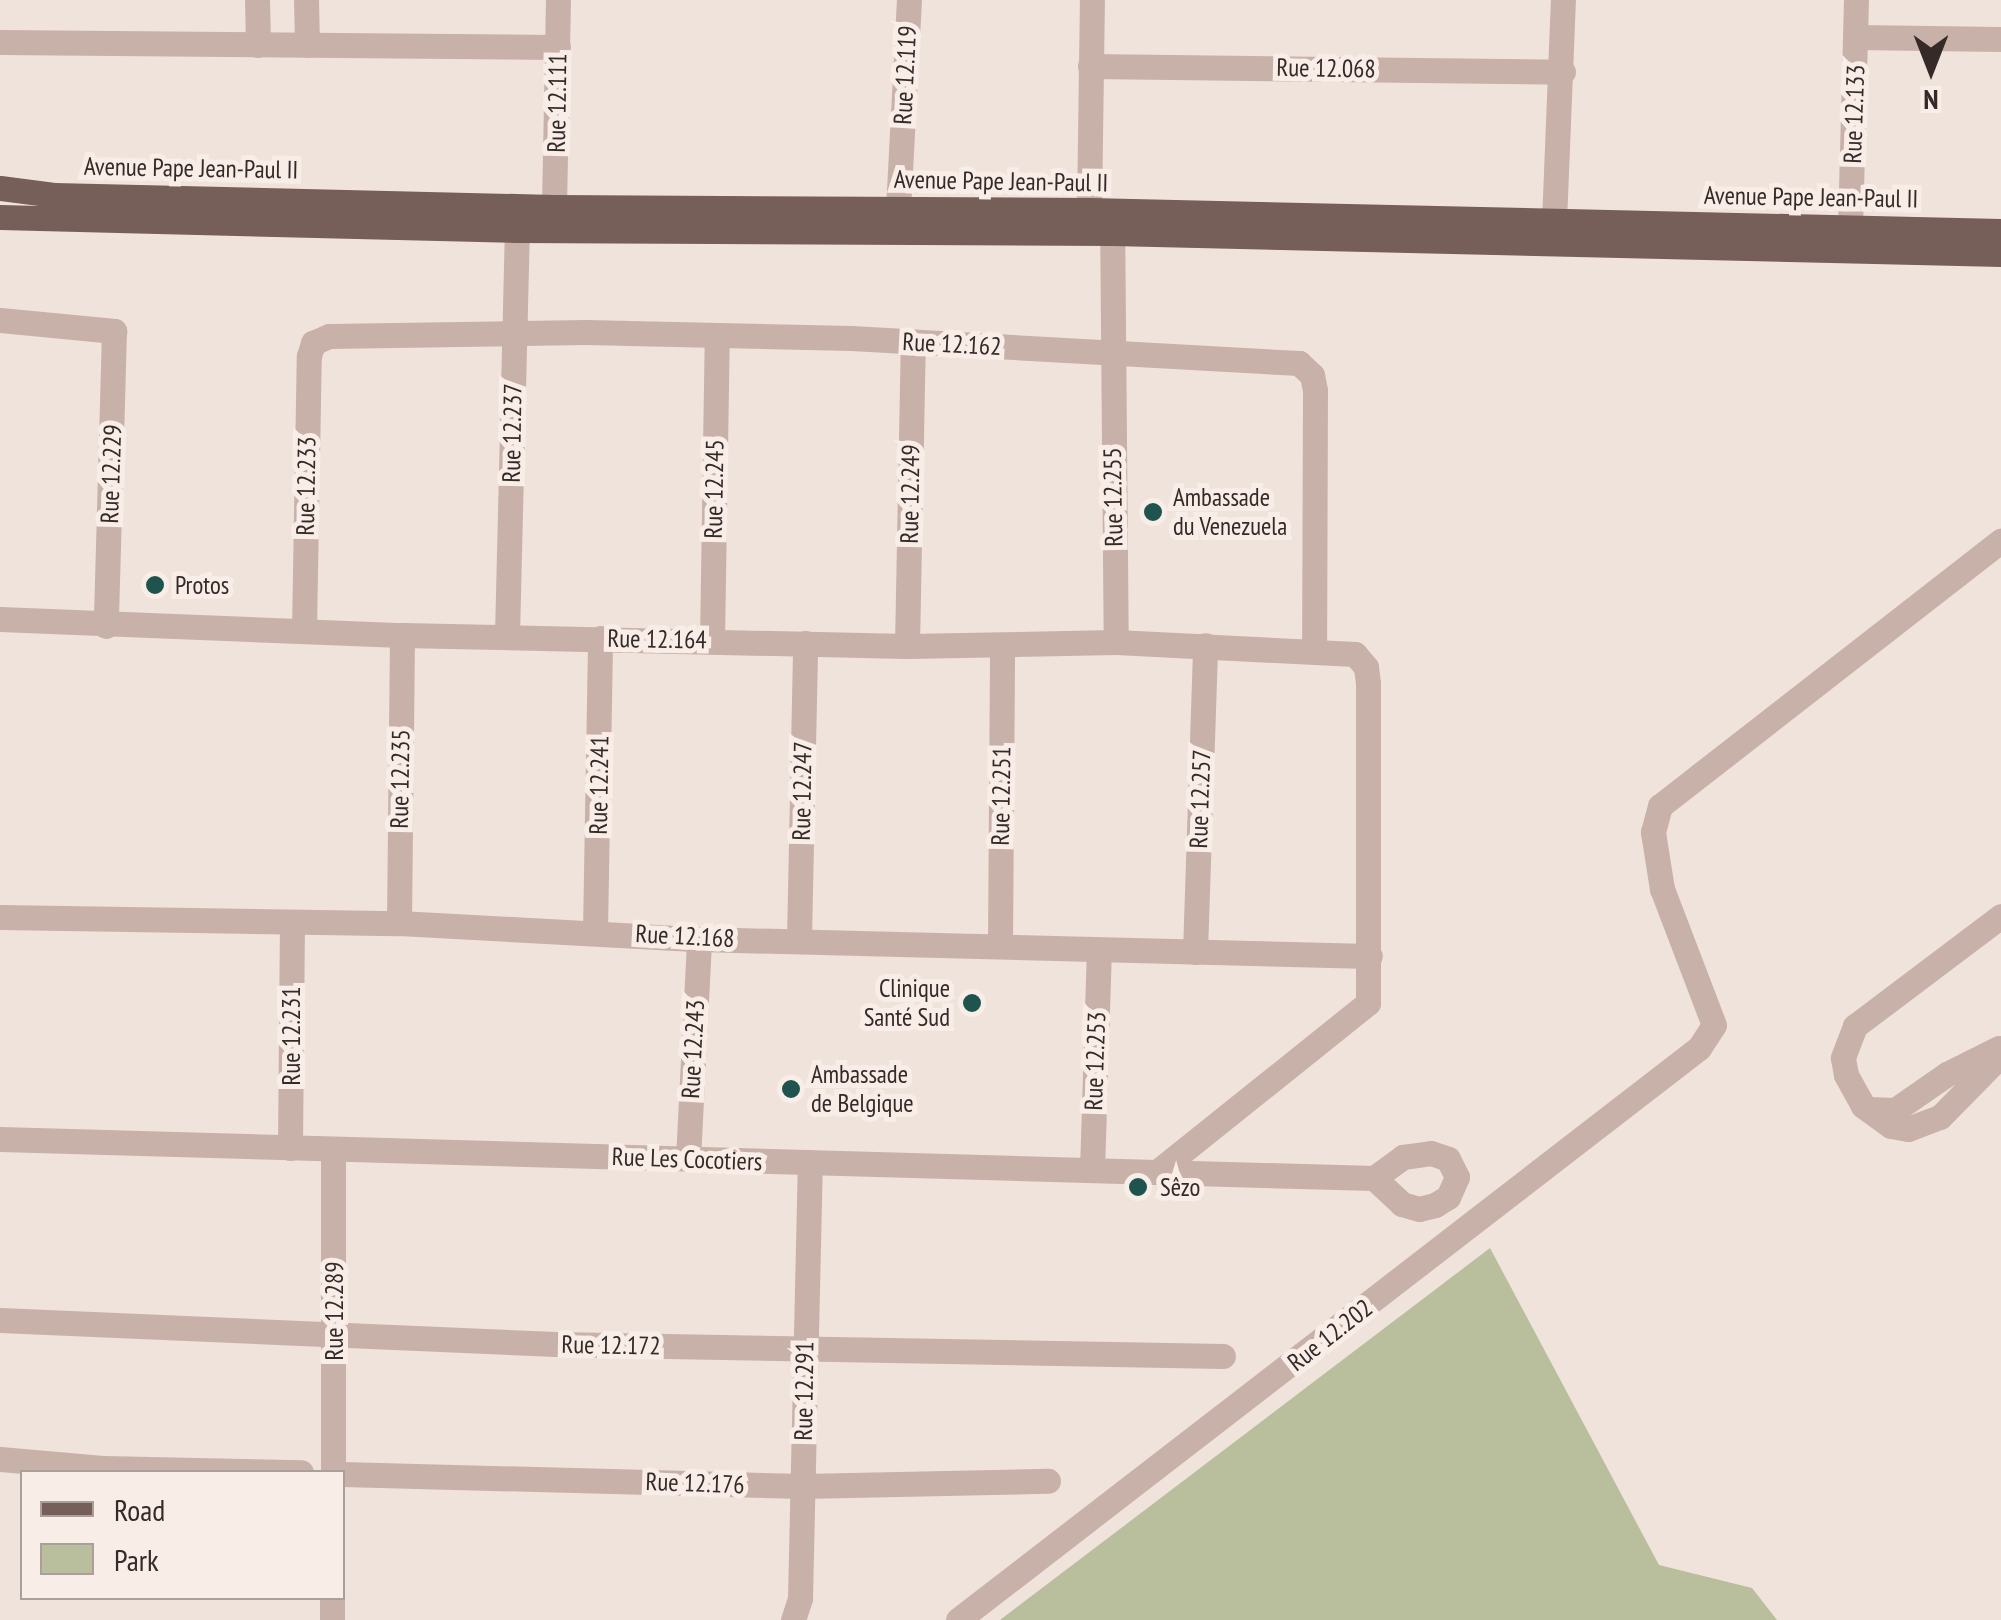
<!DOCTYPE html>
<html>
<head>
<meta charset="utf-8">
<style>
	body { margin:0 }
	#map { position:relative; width:2001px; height:1620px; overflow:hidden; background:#f0e3db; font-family:"PT Sans Narrow",sans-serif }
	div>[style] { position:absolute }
	.green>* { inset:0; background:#b9bf9c }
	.minor>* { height:25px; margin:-12.5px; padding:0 12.5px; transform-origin:12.5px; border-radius:12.5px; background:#c8b1a8 }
	.major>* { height:25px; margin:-12.5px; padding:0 12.5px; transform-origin:12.5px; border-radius:12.5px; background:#765e59 }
	.dots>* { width:28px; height:28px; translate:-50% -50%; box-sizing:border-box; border:5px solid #f8ede7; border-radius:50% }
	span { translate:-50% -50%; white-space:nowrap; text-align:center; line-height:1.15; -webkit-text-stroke:10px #f8ede7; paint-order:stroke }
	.street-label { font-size:25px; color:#352a28 }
	.poi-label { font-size:25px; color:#352a28 }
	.left { translate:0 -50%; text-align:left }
	.right { translate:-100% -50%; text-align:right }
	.legend { position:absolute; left:20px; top:1470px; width:325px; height:130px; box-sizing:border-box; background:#f8ede7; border:2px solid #aa9f9b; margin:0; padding:12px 18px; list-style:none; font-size:30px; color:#352a28 }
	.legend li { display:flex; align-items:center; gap:20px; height:50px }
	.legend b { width:50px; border:2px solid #aa9f9b }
	.north { position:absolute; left:1881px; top:20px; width:100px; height:100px; -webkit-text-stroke:8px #f8ede7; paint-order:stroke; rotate:180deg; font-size:28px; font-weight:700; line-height:40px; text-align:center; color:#352a28 }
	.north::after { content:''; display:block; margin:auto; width:35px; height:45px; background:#352a28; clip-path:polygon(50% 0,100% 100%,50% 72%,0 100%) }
</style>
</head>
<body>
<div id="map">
	<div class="green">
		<div style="clip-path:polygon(1490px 1248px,1659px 1565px,1752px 1588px,1777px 1620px,1000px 1620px)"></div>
	</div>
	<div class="minor">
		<div style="left:257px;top:0;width:45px;rotate:88.7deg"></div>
		<div style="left:306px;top:0;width:45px;rotate:88.7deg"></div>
		<div style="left:1856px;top:37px;width:145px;rotate:0.8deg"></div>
		<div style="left:0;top:42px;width:558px;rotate:0.51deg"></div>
		<div style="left:1090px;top:66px;width:473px;rotate:0.7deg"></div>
		<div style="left:554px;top:207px;width:207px;rotate:-88.9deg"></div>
		<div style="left:898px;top:209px;width:209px;rotate:-87deg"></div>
		<div style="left:1089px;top:210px;width:210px;rotate:-89.2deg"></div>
		<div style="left:1112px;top:212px;width:430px;rotate:89.5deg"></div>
		<div style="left:1554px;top:222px;width:222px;rotate:-87.7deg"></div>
		<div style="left:1850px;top:228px;width:228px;rotate:-88.5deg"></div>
		<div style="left:0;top:320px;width:115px;rotate:5.5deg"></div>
		<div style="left:114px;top:331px;width:295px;rotate:91.6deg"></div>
		<div style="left:0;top:619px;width:402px;rotate:2.3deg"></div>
		<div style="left:402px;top:635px;width:505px;rotate:1.25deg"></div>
		<div style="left:907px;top:646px;width:209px;rotate:-1.1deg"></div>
		<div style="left:1116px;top:642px;width:239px;rotate:2.9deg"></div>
		<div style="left:1355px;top:654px;width:17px;rotate:50deg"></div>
		<div style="left:1366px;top:667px;width:17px;rotate:83deg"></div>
		<div style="left:1368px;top:684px;width:319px;rotate:90deg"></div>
		<div style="left:1368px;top:1003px;width:270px;rotate:141.3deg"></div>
		<div style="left:304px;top:630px;width:274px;rotate:-89deg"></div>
		<div style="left:309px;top:356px;width:14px;rotate:-73deg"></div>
		<div style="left:313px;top:343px;width:17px;rotate:-24deg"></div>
		<div style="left:329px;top:336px;width:256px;rotate:-0.9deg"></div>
		<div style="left:585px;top:332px;width:266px;rotate:1.3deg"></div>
		<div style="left:851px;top:338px;width:449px;rotate:3.2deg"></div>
		<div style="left:1299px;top:363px;width:18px;rotate:43deg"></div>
		<div style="left:1312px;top:375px;width:16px;rotate:79deg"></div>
		<div style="left:1315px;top:391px;width:260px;rotate:90.2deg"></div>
		<div style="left:507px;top:635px;width:405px;rotate:-88.6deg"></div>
		<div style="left:712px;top:641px;width:303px;rotate:-89.1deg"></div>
		<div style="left:907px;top:646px;width:304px;rotate:-88.9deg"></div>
		<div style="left:2001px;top:916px;width:183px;rotate:143deg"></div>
		<div style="left:1855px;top:1026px;width:34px;rotate:111deg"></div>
		<div style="left:1843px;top:1058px;width:17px;rotate:80deg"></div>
		<div style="left:1846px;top:1075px;width:35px;rotate:61deg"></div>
		<div style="left:1863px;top:1106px;width:34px;rotate:36deg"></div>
		<div style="left:1891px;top:1126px;width:17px;rotate:10deg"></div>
		<div style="left:1908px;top:1129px;width:34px;rotate:-21deg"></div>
		<div style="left:1940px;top:1117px;width:87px;rotate:-45.5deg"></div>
		<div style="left:0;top:917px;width:399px;rotate:0.9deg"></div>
		<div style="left:399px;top:923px;width:300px;rotate:3.1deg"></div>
		<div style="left:699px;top:939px;width:671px;rotate:1.45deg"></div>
		<div style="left:399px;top:923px;width:288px;rotate:-89.4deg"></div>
		<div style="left:595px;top:931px;width:293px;rotate:-89deg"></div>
		<div style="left:799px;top:939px;width:296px;rotate:-88.8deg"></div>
		<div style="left:1000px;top:946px;width:299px;rotate:-89.6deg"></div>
		<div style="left:1195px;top:952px;width:307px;rotate:-88.1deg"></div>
		<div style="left:1868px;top:1109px;width:27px;rotate:2deg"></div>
		<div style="left:1895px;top:1110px;width:63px;rotate:-34.7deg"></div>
		<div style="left:1947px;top:1074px;width:58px;rotate:-26.6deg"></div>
		<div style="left:0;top:1139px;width:1375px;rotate:1.63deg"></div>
		<div style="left:290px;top:1148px;width:224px;rotate:-89.5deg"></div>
		<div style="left:333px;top:1149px;width:323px;rotate:90deg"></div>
		<div style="left:1431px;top:1153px;width:18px;rotate:19deg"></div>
		<div style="left:1448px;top:1159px;width:20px;rotate:63deg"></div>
		<div style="left:1457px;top:1177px;width:22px;rotate:114deg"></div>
		<div style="left:1448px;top:1197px;width:15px;rotate:148deg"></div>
		<div style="left:1435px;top:1205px;width:16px;rotate:166deg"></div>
		<div style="left:1419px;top:1209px;width:18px;rotate:-164deg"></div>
		<div style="left:1402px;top:1204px;width:38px;rotate:-137deg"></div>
		<div style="left:1374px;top:1178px;width:36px;rotate:-36deg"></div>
		<div style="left:1403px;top:1157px;width:28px;rotate:-8deg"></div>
		<div style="left:688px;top:1159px;width:220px;rotate:-87.1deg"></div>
		<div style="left:1092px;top:1170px;width:219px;rotate:-88.2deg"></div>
		<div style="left:0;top:1320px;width:556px;rotate:2.48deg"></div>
		<div style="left:555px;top:1344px;width:668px;rotate:1.03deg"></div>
		<div style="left:0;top:1459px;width:103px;rotate:5deg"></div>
		<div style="left:103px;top:1468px;width:198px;rotate:1.2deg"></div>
		<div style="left:342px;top:1474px;width:460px;rotate:1.5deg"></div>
		<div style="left:802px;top:1486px;width:246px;rotate:-1.2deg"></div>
		<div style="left:332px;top:1620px;width:22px;rotate:-90deg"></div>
		<div style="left:793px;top:1620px;width:23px;rotate:-72deg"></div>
		<div style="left:800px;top:1598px;width:436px;rotate:-88.7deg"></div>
		<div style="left:958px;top:1620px;width:936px;rotate:-37.67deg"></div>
		<div style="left:1699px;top:1048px;width:27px;rotate:-57deg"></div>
		<div style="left:1714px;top:1025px;width:146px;rotate:-110.9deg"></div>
		<div style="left:1662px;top:889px;width:58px;rotate:-99deg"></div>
		<div style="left:1653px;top:832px;width:27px;rotate:-75deg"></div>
		<div style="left:1660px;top:806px;width:432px;rotate:-37.9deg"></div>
	</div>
	<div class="major">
		<div style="left:0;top:188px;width:54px;rotate:7.4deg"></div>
		<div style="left:54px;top:195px;width:500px;rotate:1.37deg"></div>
		<div style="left:554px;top:207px;width:535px;rotate:0.32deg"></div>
		<div style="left:1089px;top:210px;width:912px;rotate:1.32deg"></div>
		<div style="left:0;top:217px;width:517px;rotate:1.44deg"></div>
		<div style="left:517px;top:230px;width:595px;rotate:0.29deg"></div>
		<div style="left:1112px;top:233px;width:889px;rotate:1.35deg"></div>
	</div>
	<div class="dots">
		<div style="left:1153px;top:512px;background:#1f544e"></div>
		<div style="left:155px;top:585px;background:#1f544e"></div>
		<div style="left:972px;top:1003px;background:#1f544e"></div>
		<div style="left:791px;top:1089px;background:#1f544e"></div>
		<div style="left:1138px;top:1187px;background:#1f544e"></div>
	</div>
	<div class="street-label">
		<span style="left:1326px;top:68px;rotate:1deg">Rue 12.068</span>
		<span style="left:905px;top:75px;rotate:-87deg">Rue 12.119</span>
		<span style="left:557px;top:103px;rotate:-89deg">Rue 12.111</span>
		<span style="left:1854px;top:114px;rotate:-88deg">Rue 12.133</span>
		<span style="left:191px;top:168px;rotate:1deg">Avenue Pape Jean-Paul II</span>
		<span style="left:1001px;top:181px;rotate:1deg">Avenue Pape Jean-Paul II</span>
		<span style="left:1811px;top:197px;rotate:1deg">Avenue Pape Jean-Paul II</span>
		<span style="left:952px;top:344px;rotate:3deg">Rue 12.162</span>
		<span style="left:512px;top:433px;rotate:-89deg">Rue 12.237</span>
		<span style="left:111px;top:474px;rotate:-88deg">Rue 12.229</span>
		<span style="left:306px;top:486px;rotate:-89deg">Rue 12.233</span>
		<span style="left:714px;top:489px;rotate:-89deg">Rue 12.245</span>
		<span style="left:910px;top:494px;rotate:-89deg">Rue 12.249</span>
		<span style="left:1113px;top:497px;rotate:-91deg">Rue 12.255</span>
		<span style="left:657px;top:639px;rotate:1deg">Rue 12.164</span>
		<span style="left:400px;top:779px;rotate:-89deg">Rue 12.235</span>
		<span style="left:599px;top:785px;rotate:-89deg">Rue 12.241</span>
		<span style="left:802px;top:791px;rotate:-89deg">Rue 12.247</span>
		<span style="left:1001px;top:796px;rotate:-89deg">Rue 12.251</span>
		<span style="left:1200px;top:799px;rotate:-88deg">Rue 12.257</span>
		<span style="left:685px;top:936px;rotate:3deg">Rue 12.168</span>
		<span style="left:291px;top:1036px;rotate:-90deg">Rue 12.231</span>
		<span style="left:693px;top:1049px;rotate:-87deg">Rue 12.243</span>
		<span style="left:1095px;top:1061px;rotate:-88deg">Rue 12.253</span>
		<span style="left:687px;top:1159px;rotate:2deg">Rue Les Cocotiers</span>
		<span style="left:334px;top:1311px;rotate:-90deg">Rue 12.289</span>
		<span style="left:1330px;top:1335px;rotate:-38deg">Rue 12.202</span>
		<span style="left:611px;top:1345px;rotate:1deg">Rue 12.172</span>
		<span style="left:804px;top:1391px;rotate:-89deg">Rue 12.291</span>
		<span style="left:695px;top:1483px;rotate:2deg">Rue 12.176</span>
	</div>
	<div class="poi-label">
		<span class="left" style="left:1173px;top:512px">Ambassade<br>du Venezuela</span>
		<span class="left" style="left:175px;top:585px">Protos</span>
		<span class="right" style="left:950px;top:1003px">Clinique<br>Santé Sud</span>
		<span class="left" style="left:811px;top:1089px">Ambassade<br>de Belgique</span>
		<span class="left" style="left:1160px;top:1187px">Sêzo</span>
	</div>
	<ul class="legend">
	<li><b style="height:12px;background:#765e59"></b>Road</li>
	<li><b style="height:28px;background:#b9bf9c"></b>Park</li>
	</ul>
	<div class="north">N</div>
</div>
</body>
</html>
